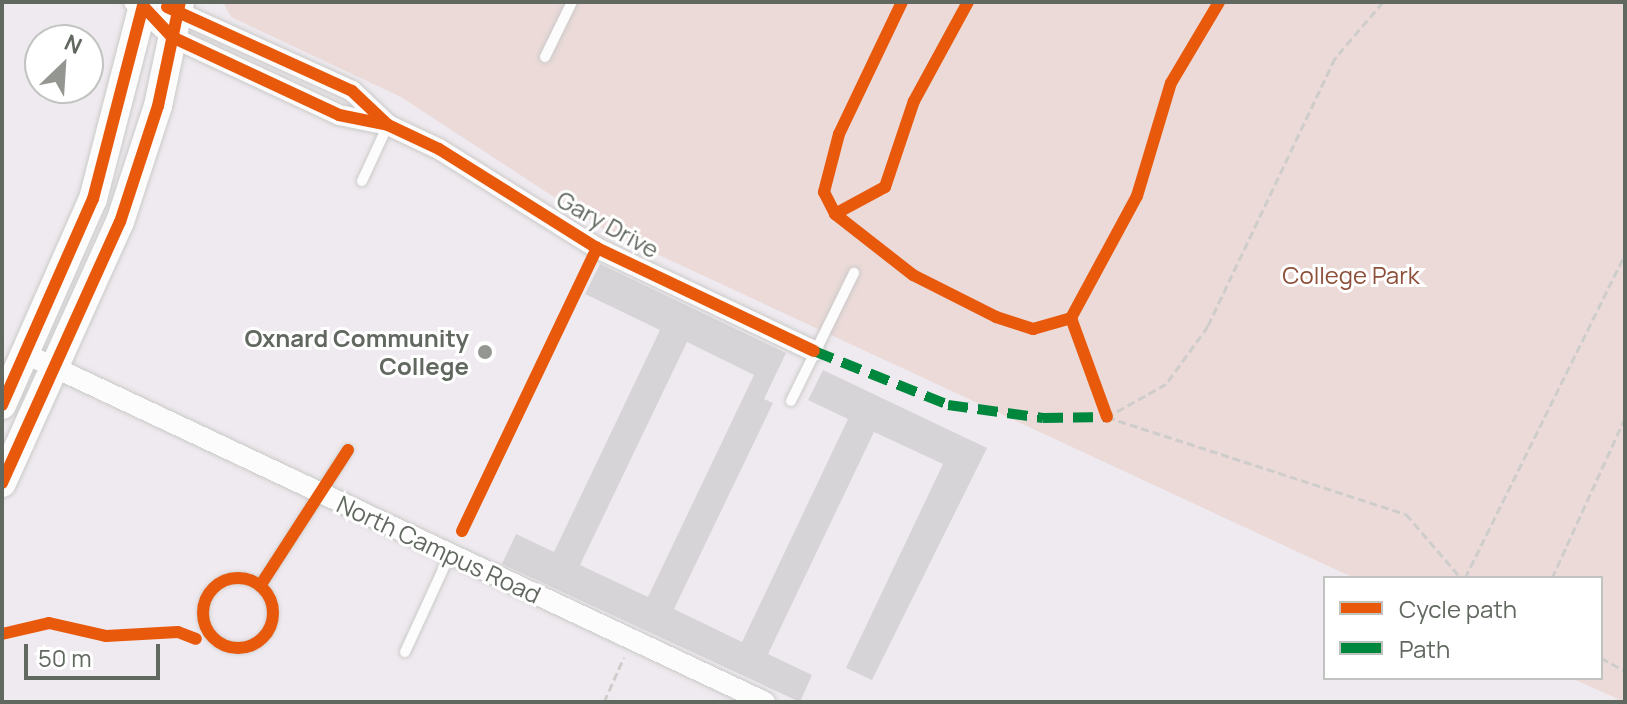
<!DOCTYPE html>
<html>
<head>
<meta charset="utf-8">
<style>
	body { margin:0 }
	#map { position:relative; width:1627px; height:704px; overflow:hidden; background:#efeaef; font-family:Manrope,sans-serif }
	div>[style] { position:absolute }
	.green>* { inset:0; background:#ebdad8 }
	.building>* { inset:0; background:#d6d4d7 }
	.path>* { height:3px; margin-top:-1.5px; transform-origin:0; background:repeating-linear-gradient(90deg,#cfcdcb 0 8px,transparent 0 12px) }
	.roads { filter:drop-shadow(0 0 2px #cacac9) drop-shadow(0 0 2px #cacac9) }
	.lane>* { height:10px; margin:-5px; padding:0 5px; transform-origin:5px; border-radius:5px; background:#fdfcfd }
	.lane>.ring { margin:-5px; padding:0; box-sizing:content-box; background:none; border:10px solid #fdfcfd; border-radius:50% }
	.street>* { height:20px; margin:-10px; padding:0 10px; transform-origin:10px; border-radius:10px; background:#fdfcfd }
	.secondary>* { height:28px; margin:-14px; padding:0 14px; transform-origin:14px; border-radius:14px; background:#fdfcfd }
	.quiet>* { height:10px; margin-top:-5px; transform-origin:0; background:repeating-linear-gradient(90deg,#00873e 0 20px,transparent 0 30px) }
	.cycleway>* { height:12px; margin:-6px; padding:0 6px; transform-origin:6px; border-radius:6px; background:#e8590c }
	.cycleway>.ring { margin:-6px; padding:0; box-sizing:content-box; background:none; border:12px solid #e8590c; border-radius:50% }
	.dots>* { width:22px; height:22px; translate:-50% -50%; box-sizing:border-box; border:4px solid #fff; border-radius:50% }
	span { translate:-50% -50%; white-space:nowrap; text-align:center; line-height:1.15; -webkit-text-stroke:6px #fff; paint-order:stroke }
	.street-label { font-size:24px; color:#61685f }
	.park-label { font-size:24px; color:#8d4f39 }
	.poi-label { font-size:24px; color:#61685f; font-weight:700 }
	.right { translate:-100% -50%; text-align:right }
	.frame { position:absolute; inset:0; border:4px solid #61685f; pointer-events:none }
	.legend { position:absolute; left:1323px; top:576px; width:280px; height:104px; box-sizing:border-box; background:#fff; border:2px solid #c0c3bf; margin:0; padding:10px 14px; list-style:none; font-size:24px; color:#61685f }
	.legend li { display:flex; align-items:center; gap:16px; height:40px }
	.legend b { width:40px; border:2px solid #c0c3bf }
	.north { position:absolute; left:24px; top:24px; width:80px; height:80px; box-sizing:border-box; background:#fff; border:2px solid #c0c3bf; border-radius:50%; rotate:25deg; font-size:22px; font-weight:700; line-height:32px; text-align:center; color:#61685f }
	.north::after { content:''; display:block; margin:auto; width:28px; height:36px; background:#939691; clip-path:polygon(50% 0,100% 100%,50% 72%,0 100%) }
	.scale { position:absolute; left:24px; top:644px; width:136px; height:36px; box-sizing:border-box; border:4px solid #61685f; border-top:0; padding-left:10px; font-size:24px; line-height:28px; white-space:nowrap; color:#61685f; -webkit-text-stroke:6px #fff; paint-order:stroke }
</style>
</head>
<body>
<div id="map">
	<div class="green">
		<div style="clip-path:polygon(223px 2px,1625px 2px,1625px 702px,1571px 678px,1601px 678px,1601px 578px,1354px 578px,603px 229px,401px 97px,231px 17px)"></div>
	</div>
	<div class="building">
		<div style="clip-path:polygon(evenodd,600px 264px,786px 353px,764px 399px,773px 403px,674px 609px,742px 642px,848px 419px,808px 400px,823px 370px,987px 448px,872px 680px,846px 668px,943px 464px,874px 432px,768px 654px,812px 675px,800px 702px,502px 564px,516px 534px,554px 552px,660px 330px,585px 294px,600px 264px,687px 342px,754px 375px,648px 597px,580px 565px,687px 342px)"></div>
	</div>
	<div class="path">
		<div style="left:1383px;top:2px;width:74px;rotate:130.6deg"></div>
		<div style="left:1335px;top:58px;width:297px;rotate:115.4deg"></div>
		<div style="left:1208px;top:326px;width:72px;rotate:125.9deg"></div>
		<div style="left:1166px;top:384px;width:68px;rotate:150.8deg"></div>
		<div style="left:1107px;top:417px;width:314px;rotate:18deg"></div>
		<div style="left:1406px;top:514px;width:84px;rotate:49.3deg"></div>
		<div style="left:1465px;top:578px;width:361px;rotate:-63.7deg"></div>
		<div style="left:1552px;top:578px;width:176px;rotate:-65.5deg"></div>
		<div style="left:1601px;top:658px;width:27px;rotate:28deg"></div>
		<div style="left:604px;top:702px;width:49px;rotate:-66deg"></div>
	</div>
	<div class="roads">
		<div class="lane">
			<div style="left:545px;top:57px;width:61px;rotate:-63.9deg"></div>
			<div style="left:362px;top:181px;width:62px;rotate:-65.1deg"></div>
			<div style="left:791px;top:401px;width:143px;rotate:-63.8deg"></div>
			<div class="ring" style="left:203px;top:578px;width:60px;height:60px"></div>
			<div style="left:260px;top:586px;width:162px;rotate:-57.1deg"></div>
			<div style="left:405px;top:652px;width:108px;rotate:-65.3deg"></div>
		</div>
		<div class="street">
			<div style="left:134px;top:2px;width:52px;rotate:42.6deg"></div>
			<div style="left:172px;top:37px;width:184px;rotate:25deg"></div>
			<div style="left:339px;top:115px;width:50px;rotate:11.5deg"></div>
			<div style="left:388px;top:125px;width:56px;rotate:25.2deg"></div>
			<div style="left:439px;top:149px;width:186px;rotate:32.1deg"></div>
			<div style="left:597px;top:248px;width:240px;rotate:25.4deg"></div>
			<div style="left:167px;top:7px;width:203px;rotate:24.4deg"></div>
			<div style="left:352px;top:91px;width:48px;rotate:43.3deg"></div>
			<div style="left:26px;top:354px;width:817px;rotate:25.22deg"></div>
		</div>
		<div class="secondary">
			<div style="left:2px;top:405px;width:225px;rotate:-66.2deg"></div>
			<div style="left:93px;top:199px;width:203px;rotate:-75.5deg"></div>
			<div style="left:2px;top:483px;width:286px;rotate:-65.7deg"></div>
			<div style="left:120px;top:222px;width:122px;rotate:-71.9deg"></div>
			<div style="left:158px;top:106px;width:106px;rotate:-78.1deg"></div>
		</div>
	</div>
	<div class="quiet">
		<div style="left:814px;top:351px;width:144px;rotate:21.9deg"></div>
		<div style="left:948px;top:405px;width:96px;rotate:7.8deg"></div>
		<div style="left:1043px;top:418px;width:64px;rotate:-0.9deg"></div>
	</div>
	<div class="cycleway">
		<div style="left:902px;top:2px;width:146px;rotate:115.5deg"></div>
		<div style="left:839px;top:134px;width:60px;rotate:104.5deg"></div>
		<div style="left:824px;top:192px;width:25px;rotate:63deg"></div>
		<div style="left:835px;top:214px;width:57px;rotate:-28.4deg"></div>
		<div style="left:885px;top:187px;width:91px;rotate:-71.4deg"></div>
		<div style="left:914px;top:101px;width:113px;rotate:-61.4deg"></div>
		<div style="left:143px;top:6px;width:42px;rotate:46.9deg"></div>
		<div style="left:172px;top:37px;width:184px;rotate:25deg"></div>
		<div style="left:339px;top:115px;width:50px;rotate:11.5deg"></div>
		<div style="left:388px;top:125px;width:56px;rotate:25.2deg"></div>
		<div style="left:439px;top:149px;width:186px;rotate:32.1deg"></div>
		<div style="left:597px;top:248px;width:240px;rotate:25.4deg"></div>
		<div style="left:167px;top:7px;width:203px;rotate:24.4deg"></div>
		<div style="left:352px;top:91px;width:48px;rotate:43.3deg"></div>
		<div style="left:835px;top:214px;width:99px;rotate:38deg"></div>
		<div style="left:913px;top:275px;width:93px;rotate:26.8deg"></div>
		<div style="left:996px;top:317px;width:39px;rotate:18deg"></div>
		<div style="left:1033px;top:329px;width:40px;rotate:-16deg"></div>
		<div style="left:1071px;top:318px;width:139px;rotate:-61.6deg"></div>
		<div style="left:1137px;top:196px;width:118px;rotate:-73.3deg"></div>
		<div style="left:1171px;top:83px;width:94px;rotate:-59.3deg"></div>
		<div style="left:1071px;top:318px;width:105px;rotate:70deg"></div>
		<div style="left:2px;top:405px;width:225px;rotate:-66.2deg"></div>
		<div style="left:93px;top:199px;width:203px;rotate:-75.5deg"></div>
		<div style="left:2px;top:483px;width:286px;rotate:-65.7deg"></div>
		<div style="left:120px;top:222px;width:122px;rotate:-71.9deg"></div>
		<div style="left:158px;top:106px;width:106px;rotate:-78.1deg"></div>
		<div style="left:462px;top:531px;width:314px;rotate:-64.5deg"></div>
		<div class="ring" style="left:203px;top:578px;width:58px;height:58px"></div>
		<div style="left:260px;top:586px;width:162px;rotate:-57.1deg"></div>
		<div style="left:2px;top:634px;width:48px;rotate:-13.2deg"></div>
		<div style="left:49px;top:623px;width:58px;rotate:12.8deg"></div>
		<div style="left:106px;top:636px;width:72px;rotate:-3.2deg"></div>
		<div style="left:178px;top:632px;width:19px;rotate:21deg"></div>
	</div>
	<div class="dots">
		<div style="left:485px;top:352px;background:#939691"></div>
	</div>
	<div class="street-label">
		<span style="left:608px;top:224px;rotate:29deg">Gary Drive</span>
		<span style="left:439px;top:549px;rotate:25deg">North Campus Road</span>
	</div>
	<div class="park-label">
		<span style="left:1351px;top:275px">College Park</span>
	</div>
	<div class="poi-label">
		<span class="right" style="left:469px;top:352px">Oxnard Community<br>College</span>
	</div>
	<div class="frame"></div>
	<ul class="legend">
	<li><b style="height:10px;background:#e8590c"></b>Cycle path</li>
	<li><b style="height:10px;background:#00873e"></b>Path</li>
	</ul>
	<div class="north">N</div>
	<div class="scale">50 m</div>
</div>
</body>
</html>
